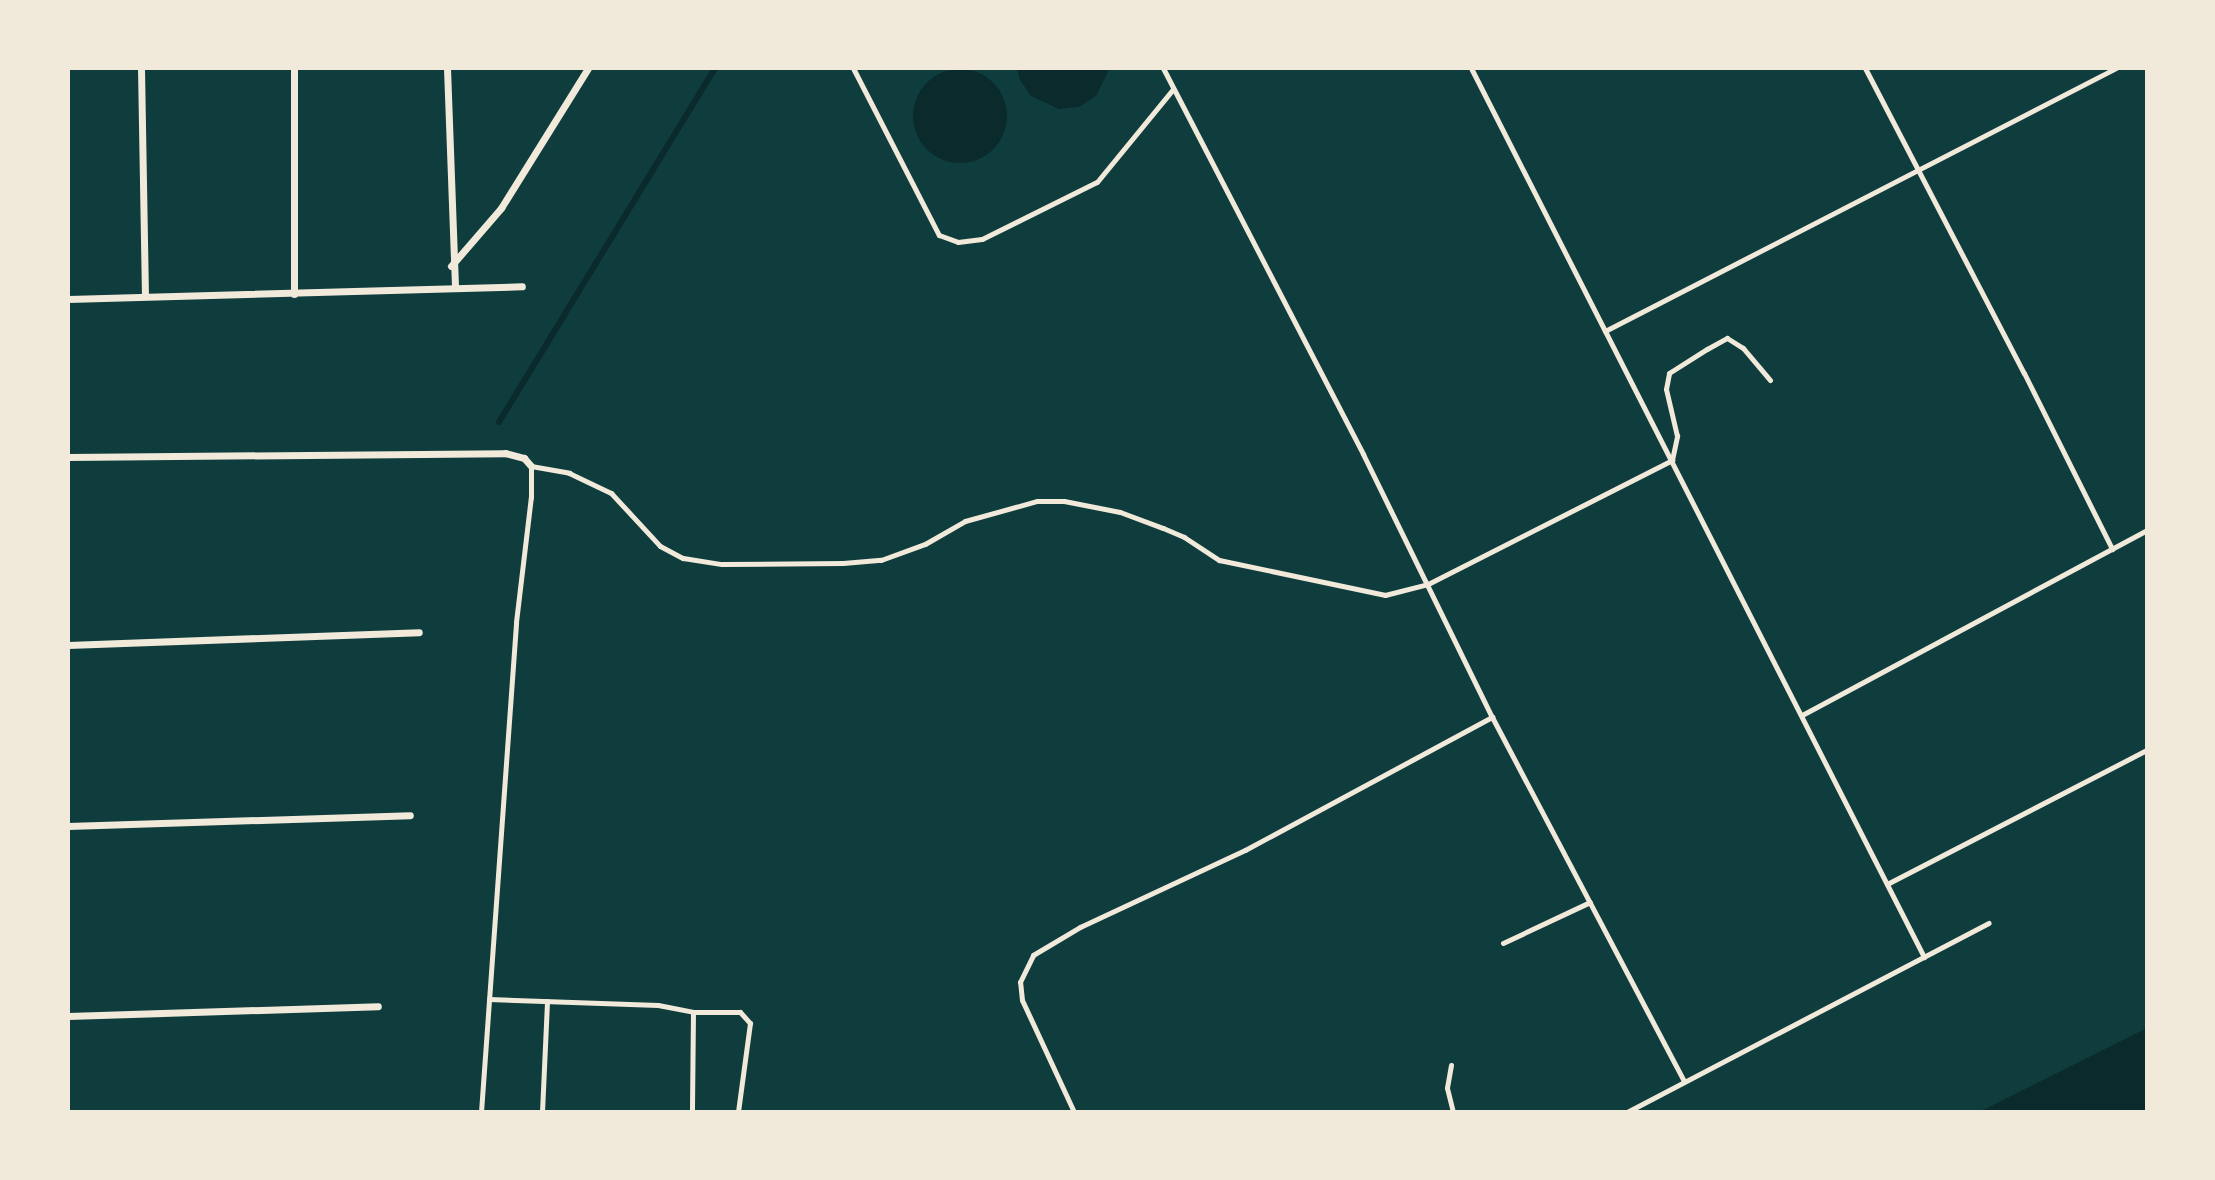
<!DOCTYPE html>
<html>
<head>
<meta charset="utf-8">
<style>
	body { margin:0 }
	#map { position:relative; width:2215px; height:1180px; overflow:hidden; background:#0f3d3e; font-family:"Public Sans",sans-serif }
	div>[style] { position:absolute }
	.water>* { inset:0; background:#0a2a2b }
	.round { border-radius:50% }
	.stream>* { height:6px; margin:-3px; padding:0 3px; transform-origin:3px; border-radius:3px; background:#0a2a2b }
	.service>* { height:5px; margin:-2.5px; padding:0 2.5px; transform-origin:2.5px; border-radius:2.5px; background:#f1e9da }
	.minor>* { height:7px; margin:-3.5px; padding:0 3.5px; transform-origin:3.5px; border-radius:3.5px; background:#f1e9da }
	span { translate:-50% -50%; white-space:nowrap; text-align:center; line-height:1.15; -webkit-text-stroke:5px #f1e9da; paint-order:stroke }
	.frame { position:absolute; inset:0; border:70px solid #f1e9da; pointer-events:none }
</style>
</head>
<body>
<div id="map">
	<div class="water">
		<div style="clip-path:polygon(1017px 68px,1110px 68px,1096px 96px,1079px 107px,1059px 109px,1031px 96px,1020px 80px)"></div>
		<div class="round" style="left:913px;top:69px;width:94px;height:94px"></div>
		<div style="clip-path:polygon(2147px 1028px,2147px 1112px,1979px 1112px)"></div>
	</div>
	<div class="stream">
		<div style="left:499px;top:422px;width:415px;rotate:-58.6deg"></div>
	</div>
	<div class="service">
		<div style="left:853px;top:68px;width:188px;rotate:62.8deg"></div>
		<div style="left:939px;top:235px;width:20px;rotate:20deg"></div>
		<div style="left:958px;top:242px;width:24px;rotate:-7deg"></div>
		<div style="left:982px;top:239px;width:128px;rotate:-26.4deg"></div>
		<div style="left:1097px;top:182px;width:120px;rotate:-50.7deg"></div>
		<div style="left:1163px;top:68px;width:435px;rotate:62.6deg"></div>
		<div style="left:1363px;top:454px;width:293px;rotate:63.9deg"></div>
		<div style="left:1492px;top:717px;width:412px;rotate:62.2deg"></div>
		<div style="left:1471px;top:68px;width:998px;rotate:63deg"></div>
		<div style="left:1865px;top:68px;width:344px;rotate:62.5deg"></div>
		<div style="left:2024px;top:373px;width:197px;rotate:63.4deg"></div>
		<div style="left:1605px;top:331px;width:575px;rotate:-27.23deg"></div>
		<div style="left:1802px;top:715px;width:391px;rotate:-28.2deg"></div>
		<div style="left:1887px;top:884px;width:292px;rotate:-27.3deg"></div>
		<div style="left:1503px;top:943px;width:96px;rotate:-25.2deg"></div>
		<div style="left:489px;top:999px;width:169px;rotate:2deg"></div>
		<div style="left:658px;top:1005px;width:36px;rotate:11deg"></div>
		<div style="left:693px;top:1012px;width:100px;rotate:90.6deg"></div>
		<div style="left:693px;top:1012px;width:47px"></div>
		<div style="left:740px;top:1012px;width:15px;rotate:48deg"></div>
		<div style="left:750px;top:1023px;width:90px;rotate:97.7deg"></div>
		<div style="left:1451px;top:1065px;width:23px;rotate:100deg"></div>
		<div style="left:1447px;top:1088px;width:25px;rotate:76deg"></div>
		<div style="left:481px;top:1112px;width:491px;rotate:-85.9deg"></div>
		<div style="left:516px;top:622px;width:126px;rotate:-83.2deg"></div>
		<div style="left:531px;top:497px;width:31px;rotate:-90deg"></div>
		<div style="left:531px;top:466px;width:39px;rotate:10deg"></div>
		<div style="left:569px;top:473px;width:47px;rotate:25.5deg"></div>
		<div style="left:611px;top:493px;width:72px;rotate:47.2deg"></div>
		<div style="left:660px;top:546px;width:26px;rotate:28deg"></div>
		<div style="left:683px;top:558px;width:39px;rotate:9deg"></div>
		<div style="left:722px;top:564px;width:121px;rotate:-0.5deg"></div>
		<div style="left:843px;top:563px;width:38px;rotate:-5deg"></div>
		<div style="left:881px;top:560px;width:47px;rotate:-20deg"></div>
		<div style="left:925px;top:544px;width:46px;rotate:-29.9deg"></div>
		<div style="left:965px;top:521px;width:75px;rotate:-15.5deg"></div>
		<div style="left:1037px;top:501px;width:27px"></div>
		<div style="left:1064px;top:501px;width:57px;rotate:11.1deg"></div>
		<div style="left:1120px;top:512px;width:46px;rotate:20.4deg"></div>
		<div style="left:1163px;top:528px;width:23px;rotate:23deg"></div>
		<div style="left:1184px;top:537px;width:42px;rotate:33.3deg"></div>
		<div style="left:1219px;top:560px;width:170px;rotate:11.9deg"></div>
		<div style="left:1385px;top:595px;width:44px;rotate:-14.3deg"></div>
		<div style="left:1428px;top:584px;width:274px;rotate:-26.9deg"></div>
		<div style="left:1672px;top:460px;width:25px;rotate:-78deg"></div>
		<div style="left:1677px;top:436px;width:48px;rotate:-103.2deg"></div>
		<div style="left:1666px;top:389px;width:16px;rotate:-79deg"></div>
		<div style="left:1669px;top:373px;width:45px;rotate:-32.3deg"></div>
		<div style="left:1707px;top:349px;width:23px;rotate:-29deg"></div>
		<div style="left:1727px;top:338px;width:19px;rotate:32deg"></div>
		<div style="left:1743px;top:348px;width:42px;rotate:49.8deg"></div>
		<div style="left:542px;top:1112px;width:111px;rotate:-87.4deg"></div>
		<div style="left:1074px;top:1112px;width:123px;rotate:-114.9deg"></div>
		<div style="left:1022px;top:1000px;width:18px;rotate:-96deg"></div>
		<div style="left:1020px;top:982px;width:30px;rotate:-64deg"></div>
		<div style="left:1033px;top:955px;width:55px;rotate:-30.8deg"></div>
		<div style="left:1080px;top:927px;width:182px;rotate:-25deg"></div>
		<div style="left:1245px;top:850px;width:281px;rotate:-28.3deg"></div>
		<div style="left:1627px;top:1112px;width:408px;rotate:-27.6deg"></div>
	</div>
	<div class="minor">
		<div style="left:141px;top:68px;width:228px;rotate:89deg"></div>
		<div style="left:294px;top:68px;width:226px;rotate:90deg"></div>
		<div style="left:447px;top:68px;width:220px;rotate:87.9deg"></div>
		<div style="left:451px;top:266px;width:77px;rotate:-49.2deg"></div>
		<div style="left:501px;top:208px;width:165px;rotate:-58.1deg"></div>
		<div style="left:68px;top:299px;width:454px;rotate:-1.6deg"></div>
		<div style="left:68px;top:457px;width:437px;rotate:-0.5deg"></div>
		<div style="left:505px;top:453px;width:20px;rotate:15deg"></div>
		<div style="left:524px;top:458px;width:11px;rotate:49deg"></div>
		<div style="left:68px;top:645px;width:351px;rotate:-2.1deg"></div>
		<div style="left:68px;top:826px;width:342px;rotate:-1.8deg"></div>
		<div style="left:68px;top:1016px;width:310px;rotate:-1.8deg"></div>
	</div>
	<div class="frame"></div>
</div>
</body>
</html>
